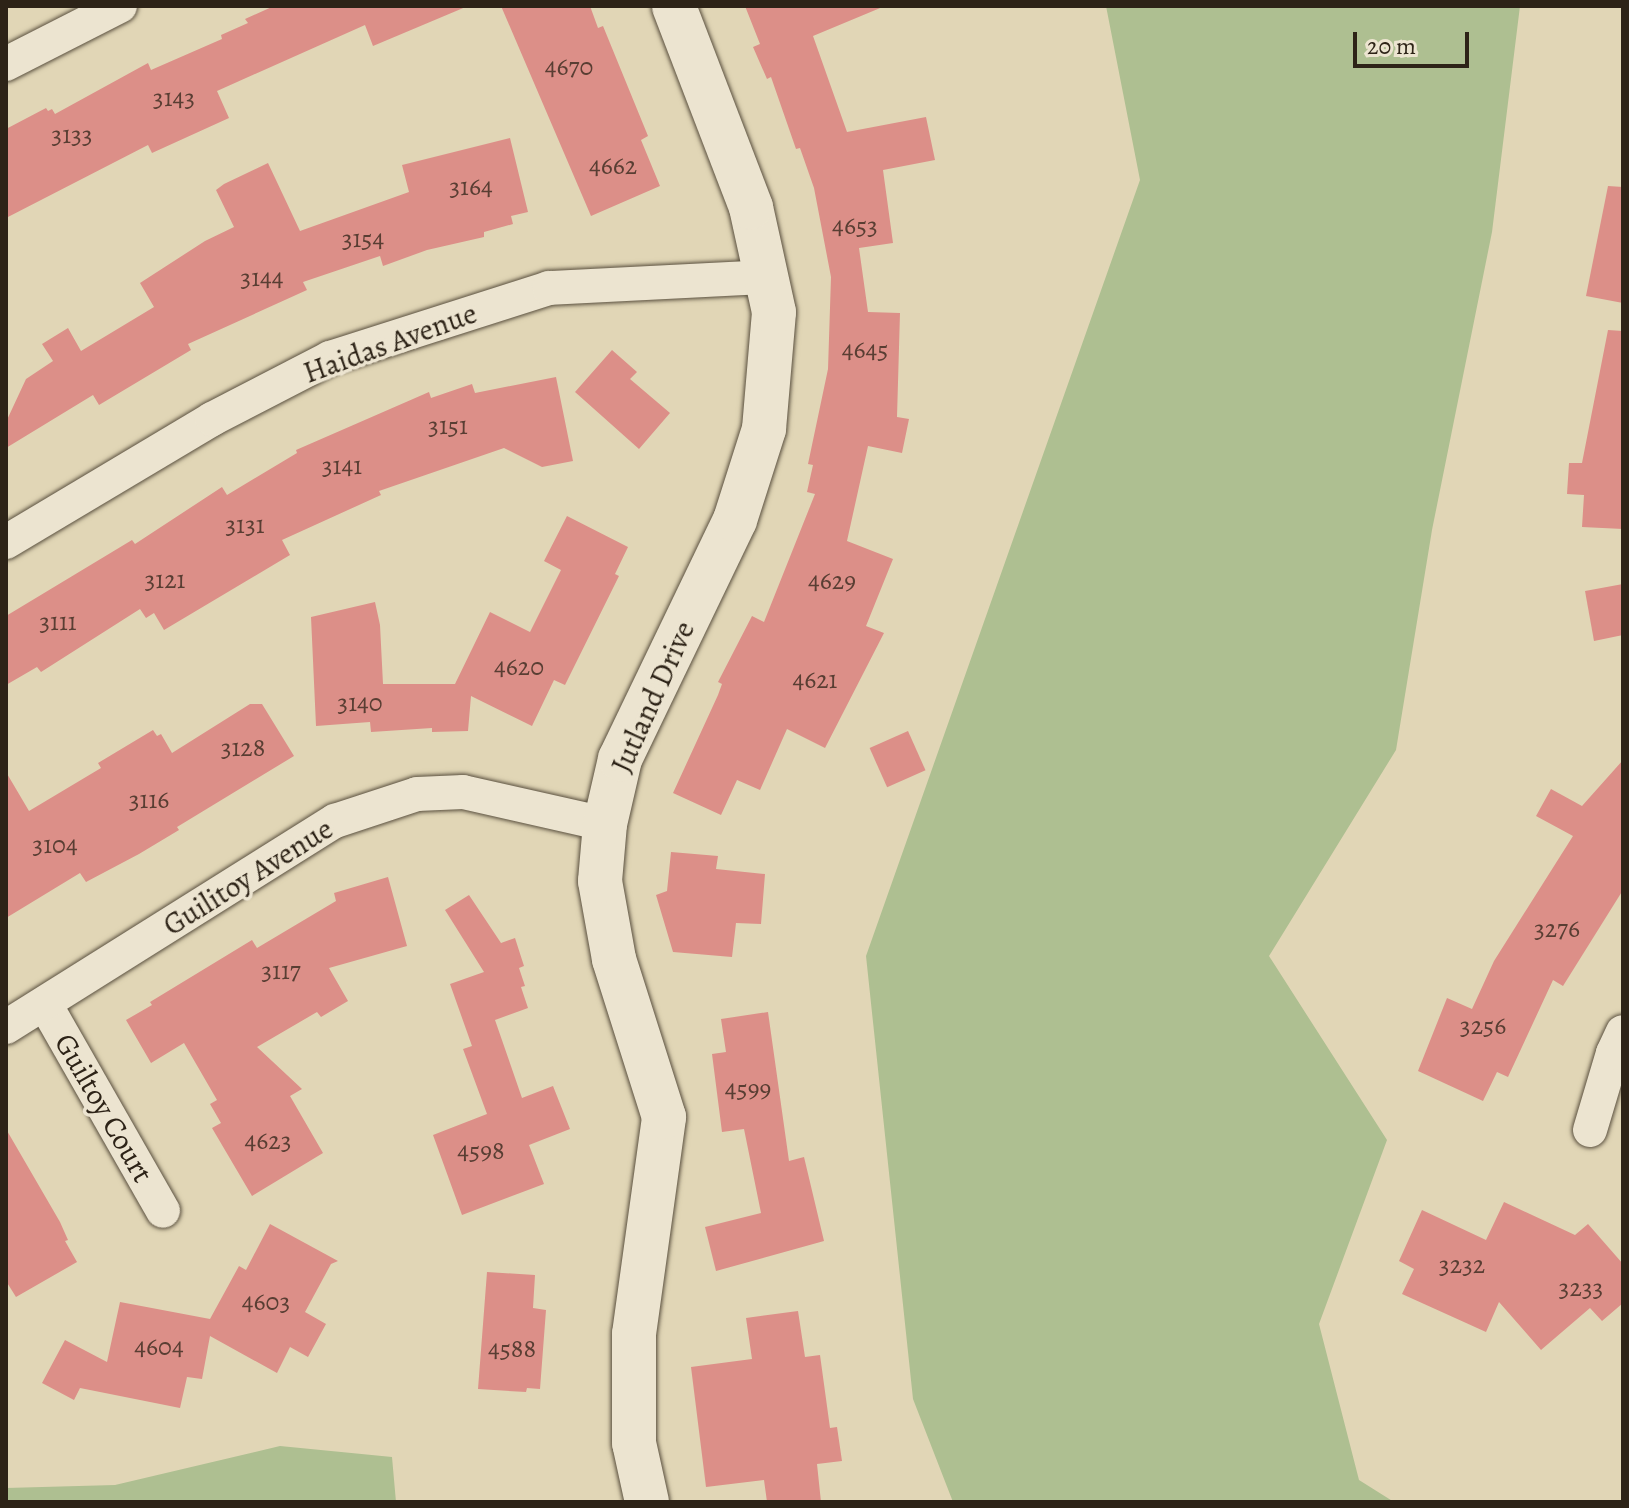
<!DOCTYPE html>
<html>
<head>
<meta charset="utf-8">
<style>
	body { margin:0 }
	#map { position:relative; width:1629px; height:1508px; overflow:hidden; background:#e1d6b6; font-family:Alegreya,serif }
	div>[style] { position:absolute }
	.green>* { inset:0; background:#aebf91 }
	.building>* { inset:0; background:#dc8f88; transform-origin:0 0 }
	.roads { filter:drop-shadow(0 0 2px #5a503f) drop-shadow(0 0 2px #5a503f) }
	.street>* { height:34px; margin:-17px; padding:0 17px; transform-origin:17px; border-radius:17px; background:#ece4d0 }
	.secondary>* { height:44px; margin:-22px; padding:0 22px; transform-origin:22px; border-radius:22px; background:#ece4d0 }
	span { translate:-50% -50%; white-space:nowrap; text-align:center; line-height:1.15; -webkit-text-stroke:7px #ece4d0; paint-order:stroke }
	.number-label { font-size:26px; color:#593e33 }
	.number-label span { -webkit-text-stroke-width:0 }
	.street-label { font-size:30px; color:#2d2317 }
	.frame { position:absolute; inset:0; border:8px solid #2d2317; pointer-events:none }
	.scale { position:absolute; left:1353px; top:32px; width:116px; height:36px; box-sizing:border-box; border:4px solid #2d2317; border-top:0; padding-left:10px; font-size:24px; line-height:28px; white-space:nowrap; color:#2d2317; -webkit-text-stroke:6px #ece4d0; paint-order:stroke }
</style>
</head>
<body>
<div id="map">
	<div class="green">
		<div style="clip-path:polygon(1106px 6px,1520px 6px,1492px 232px,1432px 530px,1396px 750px,1269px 956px,1387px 1140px,1319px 1324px,1359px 1480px,1394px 1502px,953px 1502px,913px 1399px,866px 956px,1140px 180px)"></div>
		<div style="clip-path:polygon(280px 1446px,392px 1457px,396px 1502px,6px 1502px,6px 1488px,115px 1485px)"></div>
	</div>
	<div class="building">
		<div style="clip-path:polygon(274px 6px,468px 6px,373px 46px,365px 25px,217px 91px,229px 118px,152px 153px,148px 145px,6px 218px,6px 129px,46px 108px,48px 111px,52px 109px,55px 114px,148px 63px,151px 70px,222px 39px,221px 35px,248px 23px,245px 19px)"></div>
		<div style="clip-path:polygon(501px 6px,590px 6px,598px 28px,603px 26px,648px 136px,641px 140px,660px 186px,591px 216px)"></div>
		<div style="clip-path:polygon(745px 6px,885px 6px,813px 36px,847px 132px,926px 117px,935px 160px,883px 170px,893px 243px,859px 248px,868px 312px,900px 313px,897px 417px,909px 419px,902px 453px,868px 446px,847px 541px,893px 559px,866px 626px,884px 633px,825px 748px,787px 729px,760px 790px,737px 780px,721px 815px,673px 793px,718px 695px,722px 684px,718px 682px,752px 616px,764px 622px,815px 494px,807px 492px,813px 465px,808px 464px,828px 369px,831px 277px,814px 188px,800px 148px,796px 149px,771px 77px,767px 79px,753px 47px,760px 44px)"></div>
		<div style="clip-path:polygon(510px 138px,528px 212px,511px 216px,513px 224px,484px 232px,484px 237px,427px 250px,383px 266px,380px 256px,303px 282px,307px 290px,188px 344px,191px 350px,99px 405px,93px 395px,6px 448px,6px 422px,26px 379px,53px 361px,42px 344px,68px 328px,81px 351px,154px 307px,140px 283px,205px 241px,234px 227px,216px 190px,224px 184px,268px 163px,300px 231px,409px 192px,402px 165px)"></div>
		<div style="clip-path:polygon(1608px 186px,1623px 187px,1623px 303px,1586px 296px)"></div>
		<div style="clip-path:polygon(1608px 330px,1623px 331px,1623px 529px,1582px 527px,1584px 495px,1567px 494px,1569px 463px,1582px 463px)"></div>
		<div style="clip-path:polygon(612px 350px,637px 372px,630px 379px,670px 413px,639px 449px,575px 392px)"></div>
		<div style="clip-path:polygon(556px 377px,573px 461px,542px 467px,504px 448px,379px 491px,381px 495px,282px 540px,290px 555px,164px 630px,154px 613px,146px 618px,140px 609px,41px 672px,37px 667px,6px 685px,6px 616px,132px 540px,135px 544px,222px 487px,227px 495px,297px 453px,296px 450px,429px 392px,431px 398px,472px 384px,475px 393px)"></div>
		<div style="clip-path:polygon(567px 516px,628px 547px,615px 574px,619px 576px,565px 685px,554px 680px,532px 726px,471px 696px,468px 731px,432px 732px,432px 728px,371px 732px,370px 722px,316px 726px,311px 617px,375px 602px,380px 625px,383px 684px,455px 684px,490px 612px,530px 632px,561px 570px,544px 561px)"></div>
		<div style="clip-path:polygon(1623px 584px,1623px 635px,1594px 641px,1585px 591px)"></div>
		<div style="clip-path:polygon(250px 704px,262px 704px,294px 756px,177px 827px,179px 830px,139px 854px,86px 882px,80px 873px,6px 918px,6px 772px,29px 811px,101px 768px,98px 763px,153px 730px,157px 736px,161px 734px,172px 753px)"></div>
		<div style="left:908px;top:731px;width:43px;height:42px;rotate:66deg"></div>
		<div style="clip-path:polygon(1623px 760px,1623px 890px,1563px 986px,1553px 980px,1508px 1077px,1497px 1072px,1483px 1101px,1418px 1071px,1447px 998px,1472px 1009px,1494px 961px,1573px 836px,1536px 816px,1551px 789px,1582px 806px)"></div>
		<div style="clip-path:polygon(671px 852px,718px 856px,716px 869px,765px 874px,761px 924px,736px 923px,732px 957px,673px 952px,656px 895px,667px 891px)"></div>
		<div style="clip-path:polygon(388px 877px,407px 946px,329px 968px,348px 1001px,321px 1017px,317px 1012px,257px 1047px,302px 1089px,290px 1096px,323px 1153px,252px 1196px,212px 1128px,221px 1123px,210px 1104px,217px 1100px,184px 1043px,151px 1063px,126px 1020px,152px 1005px,150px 1002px,252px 940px,257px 948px,336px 901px,334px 893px)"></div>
		<div style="clip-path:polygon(469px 895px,501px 943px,515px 938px,524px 966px,519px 968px,525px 986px,521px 987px,528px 1008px,495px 1020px,522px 1098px,553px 1086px,570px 1129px,529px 1145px,544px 1184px,462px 1215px,433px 1135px,487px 1114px,463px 1049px,472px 1046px,450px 984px,484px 972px,445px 910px)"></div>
		<div style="clip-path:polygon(768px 1012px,789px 1161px,804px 1157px,824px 1241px,716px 1271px,705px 1227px,761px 1213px,744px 1129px,722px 1132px,712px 1054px,726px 1052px,721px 1019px)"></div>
		<div style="clip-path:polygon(6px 1129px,60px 1222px,68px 1240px,65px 1241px,77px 1262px,16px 1297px,6px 1281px)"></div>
		<div style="clip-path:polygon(1504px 1202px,1575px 1235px,1588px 1224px,1623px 1264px,1623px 1303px,1602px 1321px,1590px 1308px,1541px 1350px,1499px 1302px,1486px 1332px,1402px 1294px,1414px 1269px,1399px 1261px,1422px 1210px,1486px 1240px)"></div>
		<div style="clip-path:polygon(270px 1224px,338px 1261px,331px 1264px,305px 1312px,326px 1324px,308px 1357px,290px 1347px,277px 1373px,210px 1336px,202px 1379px,187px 1377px,180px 1408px,80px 1388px,74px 1400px,42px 1383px,65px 1340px,107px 1362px,120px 1302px,210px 1319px,239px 1266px,246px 1270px)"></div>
		<div style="clip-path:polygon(487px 1272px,535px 1275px,533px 1308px,546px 1310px,540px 1389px,527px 1388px,526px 1392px,478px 1389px)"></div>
		<div style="clip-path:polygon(798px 1311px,805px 1357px,820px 1355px,830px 1428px,837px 1427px,842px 1461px,817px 1464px,821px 1502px,767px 1502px,764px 1480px,706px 1487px,691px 1367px,752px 1359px,746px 1318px)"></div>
	</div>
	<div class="roads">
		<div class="street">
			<div style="left:6px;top:64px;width:128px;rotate:-27deg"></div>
			<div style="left:6px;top:542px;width:240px;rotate:-30.8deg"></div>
			<div style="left:212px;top:419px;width:133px;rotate:-27.3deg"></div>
			<div style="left:330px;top:358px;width:230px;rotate:-17.7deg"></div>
			<div style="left:549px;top:288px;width:218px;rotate:-2.9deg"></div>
			<div style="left:45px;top:1004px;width:238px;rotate:60.3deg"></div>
			<div style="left:6px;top:1027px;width:388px;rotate:-32.1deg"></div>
			<div style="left:335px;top:821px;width:86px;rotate:-18.2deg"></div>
			<div style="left:417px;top:794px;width:46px;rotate:-2.5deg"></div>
			<div style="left:463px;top:792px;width:146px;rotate:12.7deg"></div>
			<div style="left:1590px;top:1130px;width:80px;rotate:-73.4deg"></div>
			<div style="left:1613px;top:1053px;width:23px;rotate:-65deg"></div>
		</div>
		<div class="secondary">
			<div style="left:647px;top:1502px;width:60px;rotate:-102.4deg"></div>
			<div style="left:634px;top:1443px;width:109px;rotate:-90deg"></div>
			<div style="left:634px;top:1334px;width:219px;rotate:-82.1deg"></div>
			<div style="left:664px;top:1117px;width:166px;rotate:-107.6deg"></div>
			<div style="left:614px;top:959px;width:79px;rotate:-100.2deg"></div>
			<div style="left:600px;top:881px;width:57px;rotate:-85deg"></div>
			<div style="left:605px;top:824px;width:67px;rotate:-77deg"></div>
			<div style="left:620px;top:759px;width:265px;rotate:-64.3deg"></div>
			<div style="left:735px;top:520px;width:96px;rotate:-72.3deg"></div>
			<div style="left:764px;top:429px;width:117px;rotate:-85.1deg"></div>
			<div style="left:774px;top:312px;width:107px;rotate:-102.4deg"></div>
			<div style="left:751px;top:207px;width:215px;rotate:-111deg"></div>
		</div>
	</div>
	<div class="number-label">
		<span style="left:569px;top:67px">4670</span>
		<span style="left:174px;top:98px">3143</span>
		<span style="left:72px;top:135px">3133</span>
		<span style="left:613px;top:166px">4662</span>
		<span style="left:471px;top:187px">3164</span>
		<span style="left:855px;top:226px">4653</span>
		<span style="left:363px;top:239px">3154</span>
		<span style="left:262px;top:278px">3144</span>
		<span style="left:865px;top:350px">4645</span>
		<span style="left:448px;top:426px">3151</span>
		<span style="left:342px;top:466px">3141</span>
		<span style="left:245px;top:525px">3131</span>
		<span style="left:165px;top:580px">3121</span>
		<span style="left:832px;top:581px">4629</span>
		<span style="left:58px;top:622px">3111</span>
		<span style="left:519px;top:667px">4620</span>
		<span style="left:815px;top:680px">4621</span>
		<span style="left:360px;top:703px">3140</span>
		<span style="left:243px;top:748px">3128</span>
		<span style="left:149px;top:800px">3116</span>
		<span style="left:55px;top:845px">3104</span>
		<span style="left:1557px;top:929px">3276</span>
		<span style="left:281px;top:971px">3117</span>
		<span style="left:1483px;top:1026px">3256</span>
		<span style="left:748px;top:1089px">4599</span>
		<span style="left:268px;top:1141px">4623</span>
		<span style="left:481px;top:1151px">4598</span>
		<span style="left:1462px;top:1265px">3232</span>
		<span style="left:1581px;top:1288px">3233</span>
		<span style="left:266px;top:1302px">4603</span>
		<span style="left:159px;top:1347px">4604</span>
		<span style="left:512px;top:1349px">4588</span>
	</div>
	<div class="street-label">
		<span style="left:390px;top:343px;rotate:-20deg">Haidas Avenue</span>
		<span style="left:653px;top:697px;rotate:-66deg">Jutland Drive</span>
		<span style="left:248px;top:877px;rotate:-32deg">Guilitoy Avenue</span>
		<span style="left:104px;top:1108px;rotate:60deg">Guiltoy Court</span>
	</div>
	<div class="frame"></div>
	<div class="scale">20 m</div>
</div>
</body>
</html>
